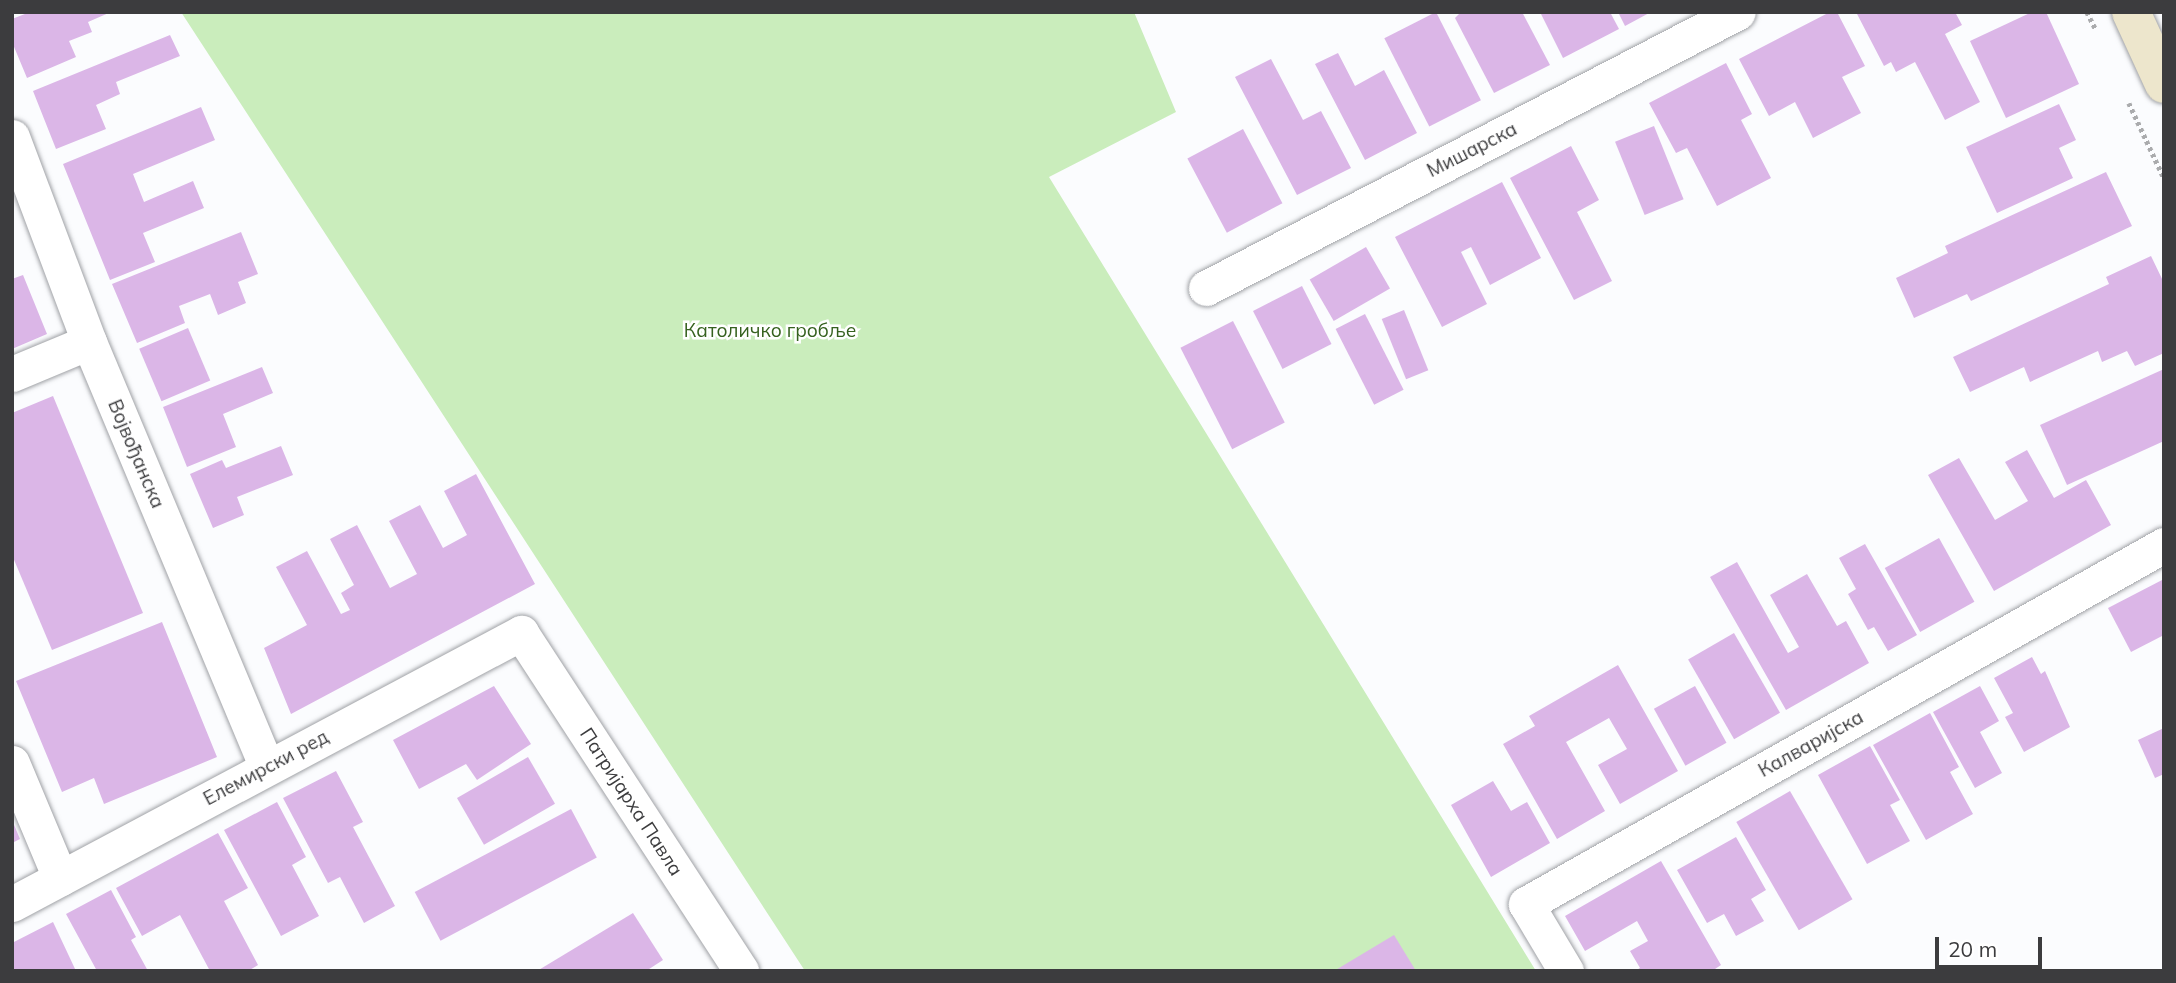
<!DOCTYPE html>
<html>
<head>
<meta charset="utf-8">
<style>
	body { margin:0 }
	#map { position:relative; width:2176px; height:983px; overflow:hidden; background:#fbfcfe; font-family:Mulish,sans-serif }
	div>[style] { position:absolute }
	.green>* { inset:0; background:#caedbc }
	.building>* { inset:0; background:#dbb6e7; transform-origin:0 0 }
	.path>* { height:4.5px; margin-top:-2.25px; transform-origin:0; background:repeating-linear-gradient(90deg,#aaabad 0 3.5px,transparent 0 7px) }
	.roads { filter:drop-shadow(0 0 2px #a0a2a6) drop-shadow(0 0 2px #a0a2a6) }
	.minor>* { height:35px; margin:-17.5px; padding:0 17.5px; transform-origin:17.5px; border-radius:17.5px; background:#fff }
	.secondary>* { height:38px; margin:-19px; padding:0 19px; transform-origin:19px; border-radius:19px; background:#ede6cc }
	span { translate:-50% -50%; white-space:nowrap; text-align:center; line-height:1.15; -webkit-text-stroke:5px #fff; paint-order:stroke }
	.street-label { font-size:19px; color:#3c3c3e }
	.park-label { font-size:19px; color:#35611e }
	.frame { position:absolute; inset:0; border:14px solid #3c3c3e; pointer-events:none }
	.scale { position:absolute; left:1935px; top:937px; width:107px; height:32px; box-sizing:border-box; border:4px solid #3c3c3e; border-top:0; padding-left:9px; font-size:21px; line-height:24px; white-space:nowrap; color:#3c3c3e; -webkit-text-stroke:5px #fff; paint-order:stroke }
</style>
</head>
<body>
<div id="map">
	<div class="green">
		<div style="clip-path:polygon(181px 12px,1134px 12px,1176px 112px,1049px 177px,1536px 971px,805px 971px)"></div>
	</div>
	<div class="building">
		<div style="clip-path:polygon(30px 12px,111px 12px,88px 22px,92px 32px,69px 41px,76px 57px,27px 78px,12px 42px,12px 19px)"></div>
		<div style="left:1436px;top:12px;width:99px;height:58px;rotate:63deg"></div>
		<div style="clip-path:polygon(1522px 12px,1550px 65px,1494px 93px,1455px 18px,1461px 12px)"></div>
		<div style="clip-path:polygon(1540px 12px,1610px 12px,1619px 29px,1563px 58px)"></div>
		<div style="clip-path:polygon(1618px 12px,1651px 12px,1625px 26px)"></div>
		<div style="clip-path:polygon(1830px 12px,1837px 12px,1865px 66px,1842px 77px,1861px 113px,1813px 138px,1795px 102px,1769px 116px,1739px 59px)"></div>
		<div style="clip-path:polygon(1856px 12px,1955px 12px,1962px 25px,1945px 34px,1980px 102px,1945px 120px,1915px 62px,1896px 72px,1891px 62px,1884px 66px)"></div>
		<div style="clip-path:polygon(2032px 12px,2046px 12px,2079px 84px,2006px 118px,1970px 41px)"></div>
		<div style="clip-path:polygon(170px 35px,180px 56px,116px 82px,120px 94px,96px 105px,106px 129px,56px 149px,33px 91px)"></div>
		<div style="clip-path:polygon(1338px 53px,1355px 86px,1384px 70px,1417px 133px,1365px 160px,1315px 64px)"></div>
		<div style="clip-path:polygon(1271px 59px,1303px 120px,1321px 111px,1351px 168px,1297px 195px,1235px 77px)"></div>
		<div style="clip-path:polygon(1726px 63px,1752px 114px,1741px 120px,1771px 178px,1717px 206px,1687px 148px,1676px 153px,1649px 103px)"></div>
		<div style="clip-path:polygon(2059px 104px,2076px 140px,2059px 148px,2073px 178px,1997px 213px,1966px 147px)"></div>
		<div style="clip-path:polygon(201px 107px,215px 140px,133px 174px,144px 202px,193px 181px,204px 208px,143px 233px,155px 262px,110px 280px,63px 164px)"></div>
		<div style="left:1654px;top:126px;width:79px;height:42px;rotate:68deg"></div>
		<div style="left:1243px;top:129px;width:84px;height:63px;rotate:62deg"></div>
		<div style="clip-path:polygon(1571px 146px,1599px 200px,1577px 212px,1612px 281px,1574px 300px,1510px 178px)"></div>
		<div style="clip-path:polygon(2106px 172px,2132px 226px,1971px 301px,1967px 294px,1914px 318px,1896px 278px,1948px 253px,1945px 246px)"></div>
		<div style="clip-path:polygon(1502px 182px,1541px 258px,1490px 285px,1471px 247px,1461px 252px,1487px 304px,1442px 327px,1395px 237px)"></div>
		<div style="clip-path:polygon(241px 232px,258px 274px,238px 282px,246px 303px,218px 315px,210px 294px,179px 306px,185px 323px,137px 343px,112px 284px)"></div>
		<div style="left:1366px;top:247px;width:48px;height:65px;rotate:60deg"></div>
		<div style="clip-path:polygon(2151px 256px,2164px 283px,2164px 353px,2135px 366px,2127px 351px,2102px 362px,2098px 351px,2030px 382px,2024px 367px,1970px 392px,1953px 357px,2109px 284px,2106px 277px)"></div>
		<div style="clip-path:polygon(23px 275px,47px 334px,12px 349px,12px 279px)"></div>
		<div style="left:1302px;top:286px;width:65px;height:55px;rotate:63deg"></div>
		<div style="left:1404px;top:310px;width:65px;height:24px;rotate:68deg"></div>
		<div style="left:1365px;top:314px;width:85px;height:33px;rotate:63deg"></div>
		<div style="left:1233px;top:321px;width:114px;height:59px;rotate:63deg"></div>
		<div style="left:188px;top:328px;width:57px;height:53px;rotate:67deg"></div>
		<div style="clip-path:polygon(262px 367px,273px 393px,223px 414px,236px 447px,187px 467px,163px 407px)"></div>
		<div style="clip-path:polygon(2164px 369px,2164px 441px,2067px 485px,2040px 425px)"></div>
		<div style="clip-path:polygon(53px 396px,143px 613px,52px 650px,12px 555px,12px 413px)"></div>
		<div style="clip-path:polygon(281px 446px,293px 475px,237px 497px,244px 515px,213px 528px,190px 474px,222px 460px,226px 468px)"></div>
		<div style="clip-path:polygon(2027px 450px,2054px 498px,2086px 480px,2111px 525px,1994px 591px,1928px 475px,1959px 458px,1995px 520px,2028px 501px,2005px 462px)"></div>
		<div style="clip-path:polygon(476px 474px,535px 584px,291px 714px,264px 648px,307px 625px,276px 567px,307px 551px,341px 614px,350px 610px,341px 593px,354px 585px,330px 539px,357px 525px,390px 588px,417px 574px,389px 521px,420px 505px,443px 548px,467px 535px,444px 491px)"></div>
		<div style="left:1939px;top:538px;width:73px;height:62px;rotate:61deg"></div>
		<div style="clip-path:polygon(1865px 544px,1917px 635px,1888px 651px,1874px 627px,1868px 630px,1848px 594px,1856px 589px,1839px 558px)"></div>
		<div style="clip-path:polygon(1737px 562px,1788px 653px,1799px 647px,1770px 595px,1807px 574px,1837px 626px,1846px 621px,1869px 663px,1786px 710px,1710px 577px)"></div>
		<div style="clip-path:polygon(2164px 579px,2164px 635px,2131px 652px,2108px 608px)"></div>
		<div style="clip-path:polygon(162px 622px,217px 757px,104px 804px,94px 778px,62px 792px,16px 681px)"></div>
		<div style="left:1734px;top:633px;width:92px;height:53px;rotate:60deg"></div>
		<div style="clip-path:polygon(2032px 657px,2041px 674px,2045px 671px,2070px 727px,2024px 752px,2005px 717px,2013px 713px,1994px 678px)"></div>
		<div style="clip-path:polygon(1618px 665px,1678px 771px,1620px 804px,1598px 765px,1627px 749px,1609px 718px,1566px 742px,1605px 811px,1557px 839px,1503px 744px,1535px 726px,1529px 716px)"></div>
		<div style="clip-path:polygon(494px 686px,531px 744px,477px 780px,466px 764px,419px 789px,393px 740px)"></div>
		<div style="left:1695px;top:686px;width:65px;height:47px;rotate:61deg"></div>
		<div style="clip-path:polygon(1980px 686px,1999px 721px,1980px 732px,2002px 773px,1975px 788px,1933px 712px)"></div>
		<div style="clip-path:polygon(1930px 713px,1959px 767px,1950px 772px,1973px 814px,1926px 840px,1873px 745px)"></div>
		<div style="clip-path:polygon(2164px 728px,2164px 774px,2155px 778px,2138px 740px)"></div>
		<div style="clip-path:polygon(1870px 746px,1900px 800px,1890px 805px,1910px 841px,1867px 864px,1818px 775px)"></div>
		<div style="left:528px;top:757px;width:54px;height:82px;rotate:60deg"></div>
		<div style="clip-path:polygon(336px 771px,363px 822px,353px 827px,395px 906px,364px 923px,340px 877px,328px 883px,283px 798px)"></div>
		<div style="clip-path:polygon(1493px 781px,1511px 811px,1527px 802px,1550px 843px,1491px 877px,1451px 805px)"></div>
		<div style="left:1790px;top:791px;width:125px;height:62px;rotate:60deg"></div>
		<div style="clip-path:polygon(277px 802px,306px 857px,292px 865px,319px 916px,281px 936px,224px 830px)"></div>
		<div style="left:571px;top:809px;width:55px;height:177px;rotate:62deg"></div>
		<div style="clip-path:polygon(12px 820px,20px 839px,12px 843px)"></div>
		<div style="clip-path:polygon(218px 833px,248px 888px,224px 901px,258px 965px,248px 971px,210px 971px,180px 915px,142px 936px,116px 888px)"></div>
		<div style="clip-path:polygon(1736px 837px,1766px 890px,1751px 899px,1764px 921px,1736px 936px,1724px 914px,1707px 923px,1677px 870px)"></div>
		<div style="clip-path:polygon(1661px 861px,1721px 965px,1712px 971px,1635px 971px,1640px 968px,1630px 951px,1648px 941px,1637px 921px,1585px 951px,1565px 916px)"></div>
		<div style="clip-path:polygon(111px 890px,136px 937px,131px 940px,148px 971px,97px 971px,66px 914px)"></div>
		<div style="clip-path:polygon(633px 913px,663px 960px,646px 971px,537px 971px)"></div>
		<div style="clip-path:polygon(53px 922px,76px 971px,12px 971px,12px 943px)"></div>
		<div style="clip-path:polygon(1394px 935px,1416px 971px,1334px 971px)"></div>
	</div>
	<div class="path">
		<div style="left:2087px;top:12px;width:18px;rotate:63deg"></div>
		<div style="left:2129px;top:103px;width:83px;rotate:65deg"></div>
	</div>
	<div class="roads">
		<div class="minor">
			<div style="left:12px;top:137px;width:219px;rotate:69.4deg"></div>
			<div style="left:89px;top:342px;width:461px;rotate:67.3deg"></div>
			<div style="left:1206px;top:288px;width:599px;rotate:-27.42deg"></div>
			<div style="left:12px;top:374px;width:83px;rotate:-22.6deg"></div>
			<div style="left:12px;top:763px;width:125px;rotate:67.3deg"></div>
			<div style="left:12px;top:904px;width:577px;rotate:-28.03deg"></div>
			<div style="left:521px;top:633px;width:403px;rotate:56.9deg"></div>
			<div style="left:1566px;top:971px;width:78px;rotate:-120.8deg"></div>
			<div style="left:1526px;top:904px;width:732px;rotate:-29.37deg"></div>
		</div>
		<div class="secondary">
			<div style="left:2131px;top:12px;width:79px;rotate:65.4deg"></div>
		</div>
	</div>
	<div class="street-label">
		<span style="left:1472px;top:150px;rotate:-27deg">Мишарска</span>
		<span style="left:136px;top:454px;rotate:67deg">Војвођанска</span>
		<span style="left:1811px;top:744px;rotate:-29deg">Калваријска</span>
		<span style="left:266px;top:768px;rotate:-28deg">Елемирски ред</span>
		<span style="left:631px;top:802px;rotate:57deg">Патријарха Павла</span>
	</div>
	<div class="park-label">
		<span style="left:770px;top:331px">Католичко гробље</span>
	</div>
	<div class="frame"></div>
	<div class="scale">20 m</div>
</div>
</body>
</html>
